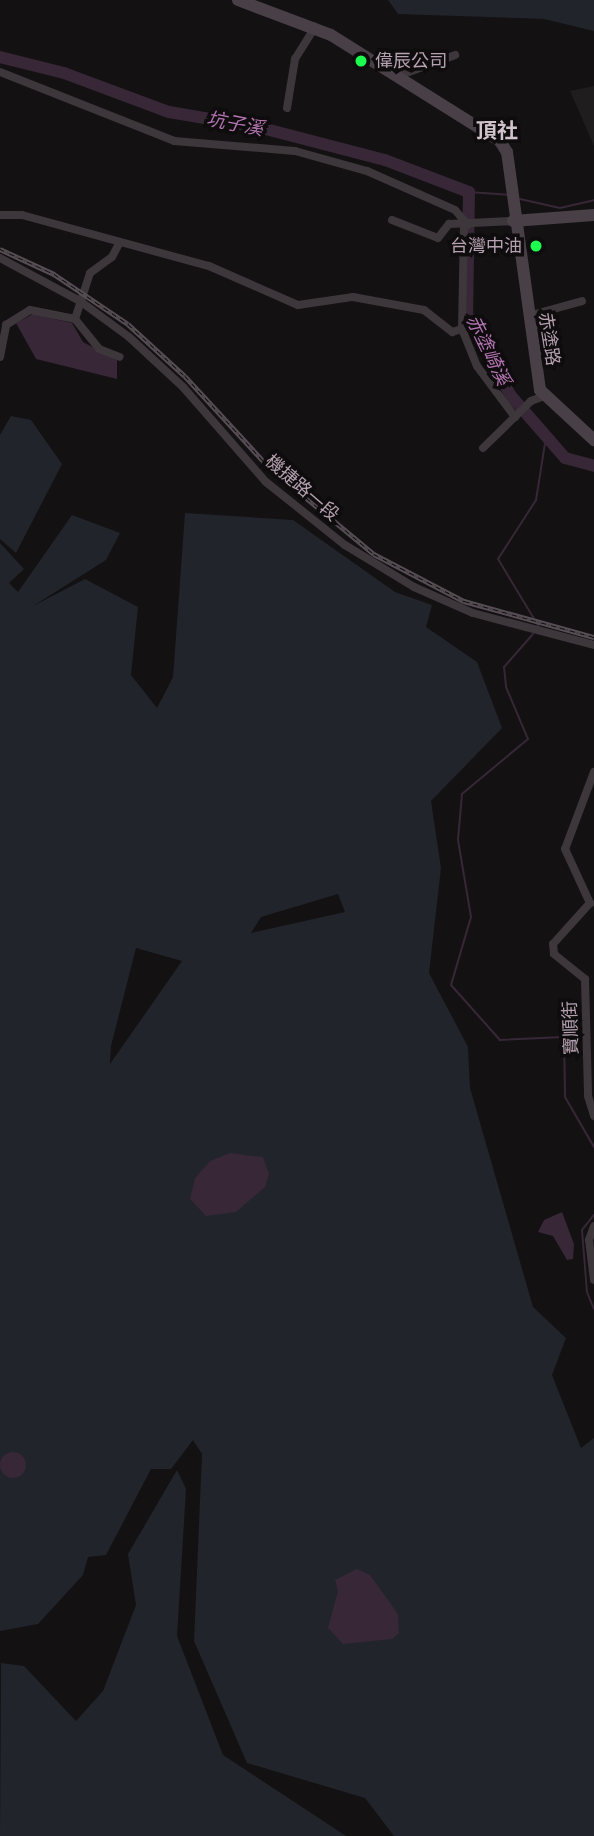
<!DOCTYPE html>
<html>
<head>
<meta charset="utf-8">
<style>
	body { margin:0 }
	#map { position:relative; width:594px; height:1836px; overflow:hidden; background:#131112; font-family:"PT Sans Narrow","Noto Sans TC",sans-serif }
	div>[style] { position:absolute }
	.built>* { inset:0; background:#201d1e }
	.green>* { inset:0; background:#21242b }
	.water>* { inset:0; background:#372737 }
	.round { border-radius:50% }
	.stream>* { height:2px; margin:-1px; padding:0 1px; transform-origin:1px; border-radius:1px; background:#372737 }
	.river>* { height:12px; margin:-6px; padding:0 6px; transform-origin:6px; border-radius:6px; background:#372737 }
	.street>* { height:8px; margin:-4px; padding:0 4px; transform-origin:4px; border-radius:4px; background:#3d363b }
	.secondary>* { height:12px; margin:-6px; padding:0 6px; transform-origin:6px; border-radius:6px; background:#484046 }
	.rail>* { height:4.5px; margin-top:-2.25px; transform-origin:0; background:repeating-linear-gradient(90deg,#0e0c0d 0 5px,#574e55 0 10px); box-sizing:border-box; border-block:2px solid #574e55 }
	.dots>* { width:19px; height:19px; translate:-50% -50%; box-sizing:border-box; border:4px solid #0e0c0d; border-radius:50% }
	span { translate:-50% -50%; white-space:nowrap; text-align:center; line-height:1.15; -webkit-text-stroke:7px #0e0c0d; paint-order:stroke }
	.poi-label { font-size:18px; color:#b5a1b0 }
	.left { translate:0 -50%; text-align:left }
	.right { translate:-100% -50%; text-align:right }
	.street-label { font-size:18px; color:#b5a1b0 }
	.water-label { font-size:19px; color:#b375b2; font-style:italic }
	.quarter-label { font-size:21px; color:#d0c3cc; font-weight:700 }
</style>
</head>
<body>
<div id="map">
	<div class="built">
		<div style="clip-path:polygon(594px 86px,594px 146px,570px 91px)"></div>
	</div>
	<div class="green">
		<div style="clip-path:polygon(388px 0,594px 0,594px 31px,544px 19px,398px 14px)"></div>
		<div style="clip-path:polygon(11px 416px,31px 420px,62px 464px,16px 553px,0 539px,0 435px)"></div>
		<div style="clip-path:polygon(evenodd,185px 513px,293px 520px,395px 592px,432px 605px,426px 627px,477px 662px,502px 728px,431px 801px,441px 868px,429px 973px,468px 1047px,470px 1088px,533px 1307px,566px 1338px,552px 1375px,581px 1448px,594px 1438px,594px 1836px,394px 1836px,365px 1798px,247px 1763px,194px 1641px,202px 1454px,193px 1440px,171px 1469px,151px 1469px,106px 1555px,88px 1557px,83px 1575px,38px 1624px,0 1631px,0 543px,24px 569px,9px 583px,18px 592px,72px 515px,120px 533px,106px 560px,33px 606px,85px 579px,138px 607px,131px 675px,157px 708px,173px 677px,185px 513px,338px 894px,345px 912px,251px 933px,261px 917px,338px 894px,185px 513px,136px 948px,182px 961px,110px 1064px,111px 1046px,136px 948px)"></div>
		<div style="clip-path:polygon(177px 1470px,186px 1489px,177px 1636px,223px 1755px,346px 1836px,0 1836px,1px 1663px,24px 1666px,76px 1721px,103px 1691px,136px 1605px,128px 1554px)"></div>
	</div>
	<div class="water">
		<div style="clip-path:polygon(33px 314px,72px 323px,83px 342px,117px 360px,117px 379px,36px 359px,16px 323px)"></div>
		<div style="clip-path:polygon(230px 1153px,263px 1157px,269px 1174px,265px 1187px,236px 1212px,206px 1216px,190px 1199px,195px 1178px,210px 1161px)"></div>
		<div style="clip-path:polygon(562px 1212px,574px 1244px,573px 1259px,567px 1260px,553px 1236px,538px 1232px,544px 1220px)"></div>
		<div class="round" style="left:0;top:1452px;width:26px;height:26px"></div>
		<div style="clip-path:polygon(357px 1569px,370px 1575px,398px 1614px,399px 1633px,392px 1639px,343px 1644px,328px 1628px,338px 1591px,335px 1580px)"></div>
	</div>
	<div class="stream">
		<div style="left:469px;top:192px;width:39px;rotate:4deg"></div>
		<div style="left:520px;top:199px;width:41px;rotate:12.7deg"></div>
		<div style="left:560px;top:208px;width:35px;rotate:-13deg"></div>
		<div style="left:539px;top:627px;width:79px;rotate:-121.1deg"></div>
		<div style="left:498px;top:559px;width:70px;rotate:-57.2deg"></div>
		<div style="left:536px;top:500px;width:64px;rotate:-81deg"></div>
		<div style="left:533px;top:634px;width:44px;rotate:131.3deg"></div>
		<div style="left:504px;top:667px;width:20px;rotate:84deg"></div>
		<div style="left:506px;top:687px;width:56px;rotate:67.1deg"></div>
		<div style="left:528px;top:739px;width:86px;rotate:140.2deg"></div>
		<div style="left:462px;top:794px;width:46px;rotate:95deg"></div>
		<div style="left:458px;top:840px;width:78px;rotate:80.4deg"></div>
		<div style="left:471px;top:917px;width:71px;rotate:106.4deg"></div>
		<div style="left:451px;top:985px;width:74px;rotate:48.3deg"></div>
		<div style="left:500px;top:1040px;width:64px;rotate:-2.7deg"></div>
		<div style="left:564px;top:1037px;width:60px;rotate:89deg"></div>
		<div style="left:565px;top:1097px;width:58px;rotate:59.9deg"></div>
		<div style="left:594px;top:1215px;width:19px;rotate:129deg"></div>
		<div style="left:582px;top:1230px;width:62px;rotate:85.4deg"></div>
		<div style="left:587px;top:1292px;width:18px;rotate:68deg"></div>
	</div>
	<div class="river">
		<div style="left:0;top:57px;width:66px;rotate:14deg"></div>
		<div style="left:64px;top:73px;width:112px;rotate:20.4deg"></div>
		<div style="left:169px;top:112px;width:90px;rotate:9.6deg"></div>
		<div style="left:258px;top:127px;width:131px;rotate:14.6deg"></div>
		<div style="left:385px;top:160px;width:90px;rotate:20.9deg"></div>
		<div style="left:469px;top:192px;width:122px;rotate:90.9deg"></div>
		<div style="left:467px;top:314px;width:93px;rotate:61.8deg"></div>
		<div style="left:511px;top:396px;width:82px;rotate:48.9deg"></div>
		<div style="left:565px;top:458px;width:30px;rotate:15deg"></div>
	</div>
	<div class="street">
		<div style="left:0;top:72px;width:187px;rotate:21.6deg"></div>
		<div style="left:174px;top:141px;width:121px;rotate:4.7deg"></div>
		<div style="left:295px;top:151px;width:75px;rotate:15.5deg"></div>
		<div style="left:367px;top:171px;width:96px;rotate:23.9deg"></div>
		<div style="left:455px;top:210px;width:20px;rotate:49deg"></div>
		<div style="left:398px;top:76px;width:61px;rotate:-20.2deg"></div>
		<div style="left:287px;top:108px;width:50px;rotate:-80.7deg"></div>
		<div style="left:295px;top:59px;width:38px;rotate:-58deg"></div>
		<div style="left:0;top:215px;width:22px"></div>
		<div style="left:22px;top:215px;width:194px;rotate:15.3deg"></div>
		<div style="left:209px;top:266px;width:97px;rotate:23.7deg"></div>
		<div style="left:298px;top:305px;width:56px;rotate:-8.3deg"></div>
		<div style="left:353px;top:297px;width:72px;rotate:10.4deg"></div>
		<div style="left:424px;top:310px;width:36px;rotate:38deg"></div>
		<div style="left:452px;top:332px;width:10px;rotate:-17deg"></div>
		<div style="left:462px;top:329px;width:40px;rotate:68deg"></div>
		<div style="left:477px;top:366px;width:64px;rotate:53.3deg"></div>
		<div style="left:392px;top:220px;width:49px;rotate:21.4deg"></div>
		<div style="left:438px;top:238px;width:18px;rotate:-52deg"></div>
		<div style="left:449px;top:224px;width:64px;rotate:-2.7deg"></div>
		<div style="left:0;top:258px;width:91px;rotate:28.3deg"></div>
		<div style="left:80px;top:301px;width:61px;rotate:36.3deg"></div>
		<div style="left:129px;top:337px;width:74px;rotate:42.8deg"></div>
		<div style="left:183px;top:387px;width:126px;rotate:48.9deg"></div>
		<div style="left:266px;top:482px;width:101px;rotate:38.6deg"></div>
		<div style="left:345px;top:545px;width:81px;rotate:31.3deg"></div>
		<div style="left:414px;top:587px;width:64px;rotate:23.8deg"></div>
		<div style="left:473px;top:613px;width:125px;rotate:14.8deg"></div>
		<div style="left:528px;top:316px;width:56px;rotate:-15.5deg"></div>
		<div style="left:75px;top:319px;width:48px;rotate:-71.9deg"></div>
		<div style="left:90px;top:273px;width:27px;rotate:-36deg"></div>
		<div style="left:112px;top:257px;width:17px;rotate:-62deg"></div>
		<div style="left:75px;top:319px;width:38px;rotate:51deg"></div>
		<div style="left:99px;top:349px;width:22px;rotate:21deg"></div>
		<div style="left:462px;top:329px;width:104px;rotate:-88.9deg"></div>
		<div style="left:0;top:357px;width:33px;rotate:-79deg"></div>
		<div style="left:6px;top:325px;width:28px;rotate:-32deg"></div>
		<div style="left:30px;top:310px;width:46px;rotate:11.3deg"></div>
		<div style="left:483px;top:448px;width:67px;rotate:-44.4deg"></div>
		<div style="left:531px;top:401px;width:14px;rotate:-21deg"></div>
		<div style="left:594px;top:772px;width:82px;rotate:110.6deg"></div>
		<div style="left:565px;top:849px;width:60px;rotate:65.2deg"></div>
		<div style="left:590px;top:903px;width:55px;rotate:132.1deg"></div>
		<div style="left:553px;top:944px;width:10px;rotate:84deg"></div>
		<div style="left:554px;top:954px;width:40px;rotate:39deg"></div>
		<div style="left:585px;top:979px;width:117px;rotate:88.5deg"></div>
		<div style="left:588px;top:1096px;width:21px;rotate:73deg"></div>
		<div style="left:594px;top:1226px;width:15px;rotate:110deg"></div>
		<div style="left:589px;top:1240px;width:40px;rotate:82.9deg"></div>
	</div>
	<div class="secondary">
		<div style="left:238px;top:0;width:99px;rotate:20.6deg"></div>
		<div style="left:331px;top:35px;width:199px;rotate:32.1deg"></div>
		<div style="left:500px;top:141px;width:13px;rotate:58deg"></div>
		<div style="left:507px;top:152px;width:240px;rotate:82.1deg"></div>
		<div style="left:540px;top:390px;width:74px;rotate:42.8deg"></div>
		<div style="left:513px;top:221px;width:81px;rotate:-4.2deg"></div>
	</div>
	<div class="rail">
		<div style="left:0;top:249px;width:60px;rotate:24.8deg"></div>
		<div style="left:54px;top:274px;width:89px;rotate:34deg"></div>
		<div style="left:128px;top:324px;width:77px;rotate:42.4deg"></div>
		<div style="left:185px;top:376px;width:122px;rotate:47.3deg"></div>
		<div style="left:268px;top:466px;width:138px;rotate:39.7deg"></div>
		<div style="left:374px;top:554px;width:102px;rotate:27.6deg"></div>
		<div style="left:464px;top:601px;width:135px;rotate:15.5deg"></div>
	</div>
	<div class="dots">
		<div style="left:361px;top:61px;background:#1dff4f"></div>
		<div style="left:536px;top:246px;background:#1dff4f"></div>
	</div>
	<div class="poi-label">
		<span class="left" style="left:375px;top:61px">偉辰公司</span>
		<span class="right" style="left:522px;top:246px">台灣中油</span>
	</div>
	<div class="street-label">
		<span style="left:549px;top:339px;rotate:81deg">赤塗路</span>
		<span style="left:302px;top:488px;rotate:41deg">機捷路一段</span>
		<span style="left:571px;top:1028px;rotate:-92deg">寶順街</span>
	</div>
	<div class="water-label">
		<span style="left:235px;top:124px;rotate:11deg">坑子溪</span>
		<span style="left:488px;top:350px;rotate:64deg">赤塗崎溪</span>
	</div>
	<div class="quarter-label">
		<span style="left:497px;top:131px">頂社</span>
	</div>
</div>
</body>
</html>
